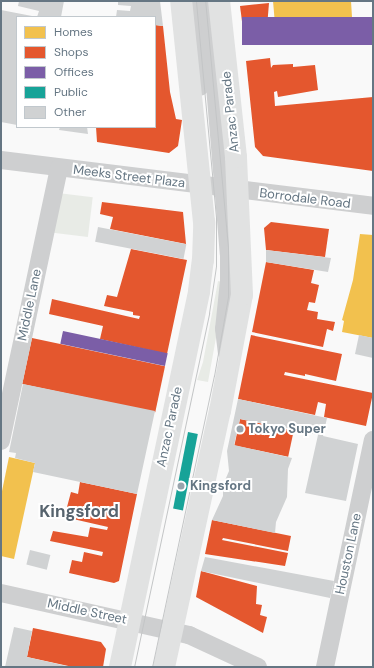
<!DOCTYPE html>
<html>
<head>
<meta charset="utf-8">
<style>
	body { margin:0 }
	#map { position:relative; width:374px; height:668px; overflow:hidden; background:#f9f9f9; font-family:"DM Sans",sans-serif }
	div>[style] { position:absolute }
	.green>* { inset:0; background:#e8ebe6; transform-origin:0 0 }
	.homes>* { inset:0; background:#f2c14e }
	.shops>* { inset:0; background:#e4572e; transform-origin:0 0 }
	.offices>* { inset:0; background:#7b5ea7; transform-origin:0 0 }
	.public>* { inset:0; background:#17a398; transform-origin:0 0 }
	.building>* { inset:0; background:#d0d2d3; transform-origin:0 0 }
	.minor>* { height:18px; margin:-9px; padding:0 9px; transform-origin:9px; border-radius:9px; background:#cecfd0 }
	.major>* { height:22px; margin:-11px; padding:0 11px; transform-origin:11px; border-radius:11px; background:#e1e2e2 }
	.tram>* { height:1px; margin:-0.5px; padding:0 0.5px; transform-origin:0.5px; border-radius:0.5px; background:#c3c5c6 }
	.dots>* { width:11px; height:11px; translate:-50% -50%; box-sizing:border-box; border:2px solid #fff; border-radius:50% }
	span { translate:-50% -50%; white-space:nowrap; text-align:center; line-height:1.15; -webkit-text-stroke:4px #fff; paint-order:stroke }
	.street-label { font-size:13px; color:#657683 }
	.poi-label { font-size:13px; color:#657683; font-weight:700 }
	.left { translate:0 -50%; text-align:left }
	.district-label { font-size:17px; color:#57646e; font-weight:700 }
	.frame { position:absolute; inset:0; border:2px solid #657683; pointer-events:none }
	.legend { position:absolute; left:16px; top:16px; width:140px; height:112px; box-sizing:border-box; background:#fff; border:1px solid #c1c8cd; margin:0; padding:5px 7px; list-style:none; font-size:12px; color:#657683 }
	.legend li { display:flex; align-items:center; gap:8px; height:20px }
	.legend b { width:20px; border:1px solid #c1c8cd }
</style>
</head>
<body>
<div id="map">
	<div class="green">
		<div style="left:58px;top:193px;width:35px;height:40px;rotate:7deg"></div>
		<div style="clip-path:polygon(218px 281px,222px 282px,219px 321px,208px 382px,197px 380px,203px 362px)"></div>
	</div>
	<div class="homes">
		<div style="clip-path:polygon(273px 1px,351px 1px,352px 17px,275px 24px)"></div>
		<div style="clip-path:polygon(360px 234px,373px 235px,373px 338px,342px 332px,344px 321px,342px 320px,353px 280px)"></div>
		<div style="clip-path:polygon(9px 457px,35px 463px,14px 559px,1px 556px,1px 496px)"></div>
	</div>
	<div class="shops">
		<div style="clip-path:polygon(269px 3px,267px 27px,243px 29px,240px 6px)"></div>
		<div style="clip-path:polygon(155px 25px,163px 26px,170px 92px,176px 119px,182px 120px,178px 146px,169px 153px,97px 142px,96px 127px,155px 127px)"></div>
		<div style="clip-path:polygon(270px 58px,271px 68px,273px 65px,293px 64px,293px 67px,315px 65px,318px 90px,278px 97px,277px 91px,274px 92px,275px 106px,373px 97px,373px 171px,263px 156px,255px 147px,246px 61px)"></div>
		<div style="clip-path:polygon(102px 202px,183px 212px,186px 244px,110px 229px,113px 217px,100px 214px)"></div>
		<div style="clip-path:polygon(271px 222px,329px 229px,325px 257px,266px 250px,264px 228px)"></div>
		<div style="clip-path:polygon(131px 249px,187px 260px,167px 354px,100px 339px,103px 326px,49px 314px,52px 299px,139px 319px,140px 316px,133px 315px,133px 312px,104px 306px,107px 295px,117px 297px)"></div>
		<div style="clip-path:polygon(266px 262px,314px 270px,311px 283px,319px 285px,315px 303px,309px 302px,307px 310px,318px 312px,317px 319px,335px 322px,333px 331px,327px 329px,323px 347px,252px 332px)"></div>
		<div style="clip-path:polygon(251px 335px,342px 354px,336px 381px,305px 374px,305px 376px,285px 372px,284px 375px,373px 393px,366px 426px,324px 417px,326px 404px,318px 402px,315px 415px,238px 399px)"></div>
		<div style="left:32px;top:338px;width:136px;height:47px;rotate:12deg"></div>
		<div style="left:240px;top:419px;width:55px;height:27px;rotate:12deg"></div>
		<div style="clip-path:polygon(80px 482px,137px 494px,119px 581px,114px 583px,69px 573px,72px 560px,82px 562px,84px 552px,102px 556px,103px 552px,50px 541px,53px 531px,88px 537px,90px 527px,107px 530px,108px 527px,73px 519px,76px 509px,67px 507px,71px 492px,78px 494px)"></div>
		<div style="clip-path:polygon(212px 520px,291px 536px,288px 551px,223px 538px,222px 540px,288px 553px,285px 566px,205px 554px)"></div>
		<div style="clip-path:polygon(201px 571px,257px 586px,256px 604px,262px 605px,260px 615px,267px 617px,263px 633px,196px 597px)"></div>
		<div style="clip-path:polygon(33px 628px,101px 642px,106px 649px,103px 667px,73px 667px,27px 657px)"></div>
	</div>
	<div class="offices">
		<div style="left:373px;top:17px;width:28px;height:131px;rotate:90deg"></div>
		<div style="left:63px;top:331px;width:107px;height:13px;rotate:12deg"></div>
	</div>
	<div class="public">
		<div style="left:188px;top:432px;width:10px;height:78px;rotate:11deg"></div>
	</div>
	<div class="building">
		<div style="clip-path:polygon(19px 1px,64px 1px,61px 17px,37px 17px,39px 11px,18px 6px)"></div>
		<div style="clip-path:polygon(118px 1px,160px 1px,163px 26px,155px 25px,155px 17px,116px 17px,117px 10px,130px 11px,131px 6px,118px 5px)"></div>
		<div style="clip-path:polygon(1px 10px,32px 16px,17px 17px,17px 125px,1px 122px)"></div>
		<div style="clip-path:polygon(60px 127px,87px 127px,88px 134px,59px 130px)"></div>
		<div style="left:98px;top:227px;width:90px;height:15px;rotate:11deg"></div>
		<div style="clip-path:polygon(266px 250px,331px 258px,328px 272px,266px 262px)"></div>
		<div style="clip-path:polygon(359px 335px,373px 338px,373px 358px,355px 354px)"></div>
		<div style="clip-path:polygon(23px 384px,155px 411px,137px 494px,33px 472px,35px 463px,15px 458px,16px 453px,9px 452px)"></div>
		<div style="clip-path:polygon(238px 399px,327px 418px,323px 436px,358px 444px,346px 501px,305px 493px,318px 435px,240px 419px,234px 445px,292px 458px,288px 469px,287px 497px,276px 522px,275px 533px,212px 520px,223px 496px,223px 485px,229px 471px,227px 451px)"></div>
		<div style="left:30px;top:550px;width:21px;height:15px;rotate:14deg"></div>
		<div style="clip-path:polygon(205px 557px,334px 581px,330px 598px,201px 571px)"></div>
		<div style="clip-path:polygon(14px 627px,32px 631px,27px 657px,71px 667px,5px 667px)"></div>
	</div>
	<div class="minor">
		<div style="left:194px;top:1px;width:86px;rotate:86deg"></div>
		<div style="left:208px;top:1px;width:254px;rotate:85.3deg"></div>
		<div style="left:229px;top:254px;width:27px;rotate:90deg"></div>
		<div style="left:229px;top:281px;width:48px;rotate:95.9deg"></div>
		<div style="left:224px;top:329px;width:24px;rotate:83deg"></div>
		<div style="left:1px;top:160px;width:375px;rotate:7deg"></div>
		<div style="left:1px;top:441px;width:279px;rotate:-78deg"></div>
		<div style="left:1px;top:593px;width:193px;rotate:12.6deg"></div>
		<div style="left:189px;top:635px;width:76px;rotate:24.9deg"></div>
		<div style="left:325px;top:667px;width:232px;rotate:-78.1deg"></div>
	</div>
	<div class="major">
		<div style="left:120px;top:667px;width:384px;rotate:-78.1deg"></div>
		<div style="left:199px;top:291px;width:31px;rotate:-83deg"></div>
		<div style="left:203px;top:260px;width:38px;rotate:-88deg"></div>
		<div style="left:204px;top:222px;width:222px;rotate:-95.9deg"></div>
		<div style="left:164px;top:667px;width:262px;rotate:-77.7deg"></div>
		<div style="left:220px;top:411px;width:118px;rotate:-79.3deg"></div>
		<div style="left:242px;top:295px;width:138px;rotate:-92.5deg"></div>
		<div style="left:236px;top:157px;width:157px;rotate:-96.2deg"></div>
	</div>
	<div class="tram">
		<div style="left:134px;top:667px;width:362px;rotate:-78deg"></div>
		<div style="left:209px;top:313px;width:48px;rotate:-81.5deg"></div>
		<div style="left:216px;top:266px;width:49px;rotate:-90deg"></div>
		<div style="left:216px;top:217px;width:217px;rotate:-95.3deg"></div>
		<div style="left:152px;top:667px;width:298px;rotate:-78deg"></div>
		<div style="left:214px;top:376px;width:80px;rotate:-80deg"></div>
		<div style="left:228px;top:297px;width:50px;rotate:-90deg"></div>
		<div style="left:228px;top:247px;width:247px;rotate:-95.3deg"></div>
	</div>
	<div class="dots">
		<div style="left:240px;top:429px;background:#99a4ac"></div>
		<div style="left:181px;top:486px;background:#99a4ac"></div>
	</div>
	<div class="street-label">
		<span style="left:231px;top:112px;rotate:-96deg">Anzac Parade</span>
		<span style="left:129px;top:177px;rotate:7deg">Meeks Street Plaza</span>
		<span style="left:305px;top:199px;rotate:7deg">Borrodale Road</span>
		<span style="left:30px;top:305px;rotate:-78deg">Middle Lane</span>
		<span style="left:170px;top:427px;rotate:-78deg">Anzac Parade</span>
		<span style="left:349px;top:554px;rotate:-78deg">Houston Lane</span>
		<span style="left:87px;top:612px;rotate:12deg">Middle Street</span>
	</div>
	<div class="poi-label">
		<span class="left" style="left:248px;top:429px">Tokyo Super</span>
		<span class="left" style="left:190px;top:486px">Kingsford</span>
	</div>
	<div class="district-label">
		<span style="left:79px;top:512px">Kingsford</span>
	</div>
	<div class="frame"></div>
	<ul class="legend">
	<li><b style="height:11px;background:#f2c14e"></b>Homes</li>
	<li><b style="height:11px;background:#e4572e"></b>Shops</li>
	<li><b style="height:11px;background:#7b5ea7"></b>Offices</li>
	<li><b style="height:11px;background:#17a398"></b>Public</li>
	<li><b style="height:11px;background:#d0d2d3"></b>Other</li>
	</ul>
</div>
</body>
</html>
